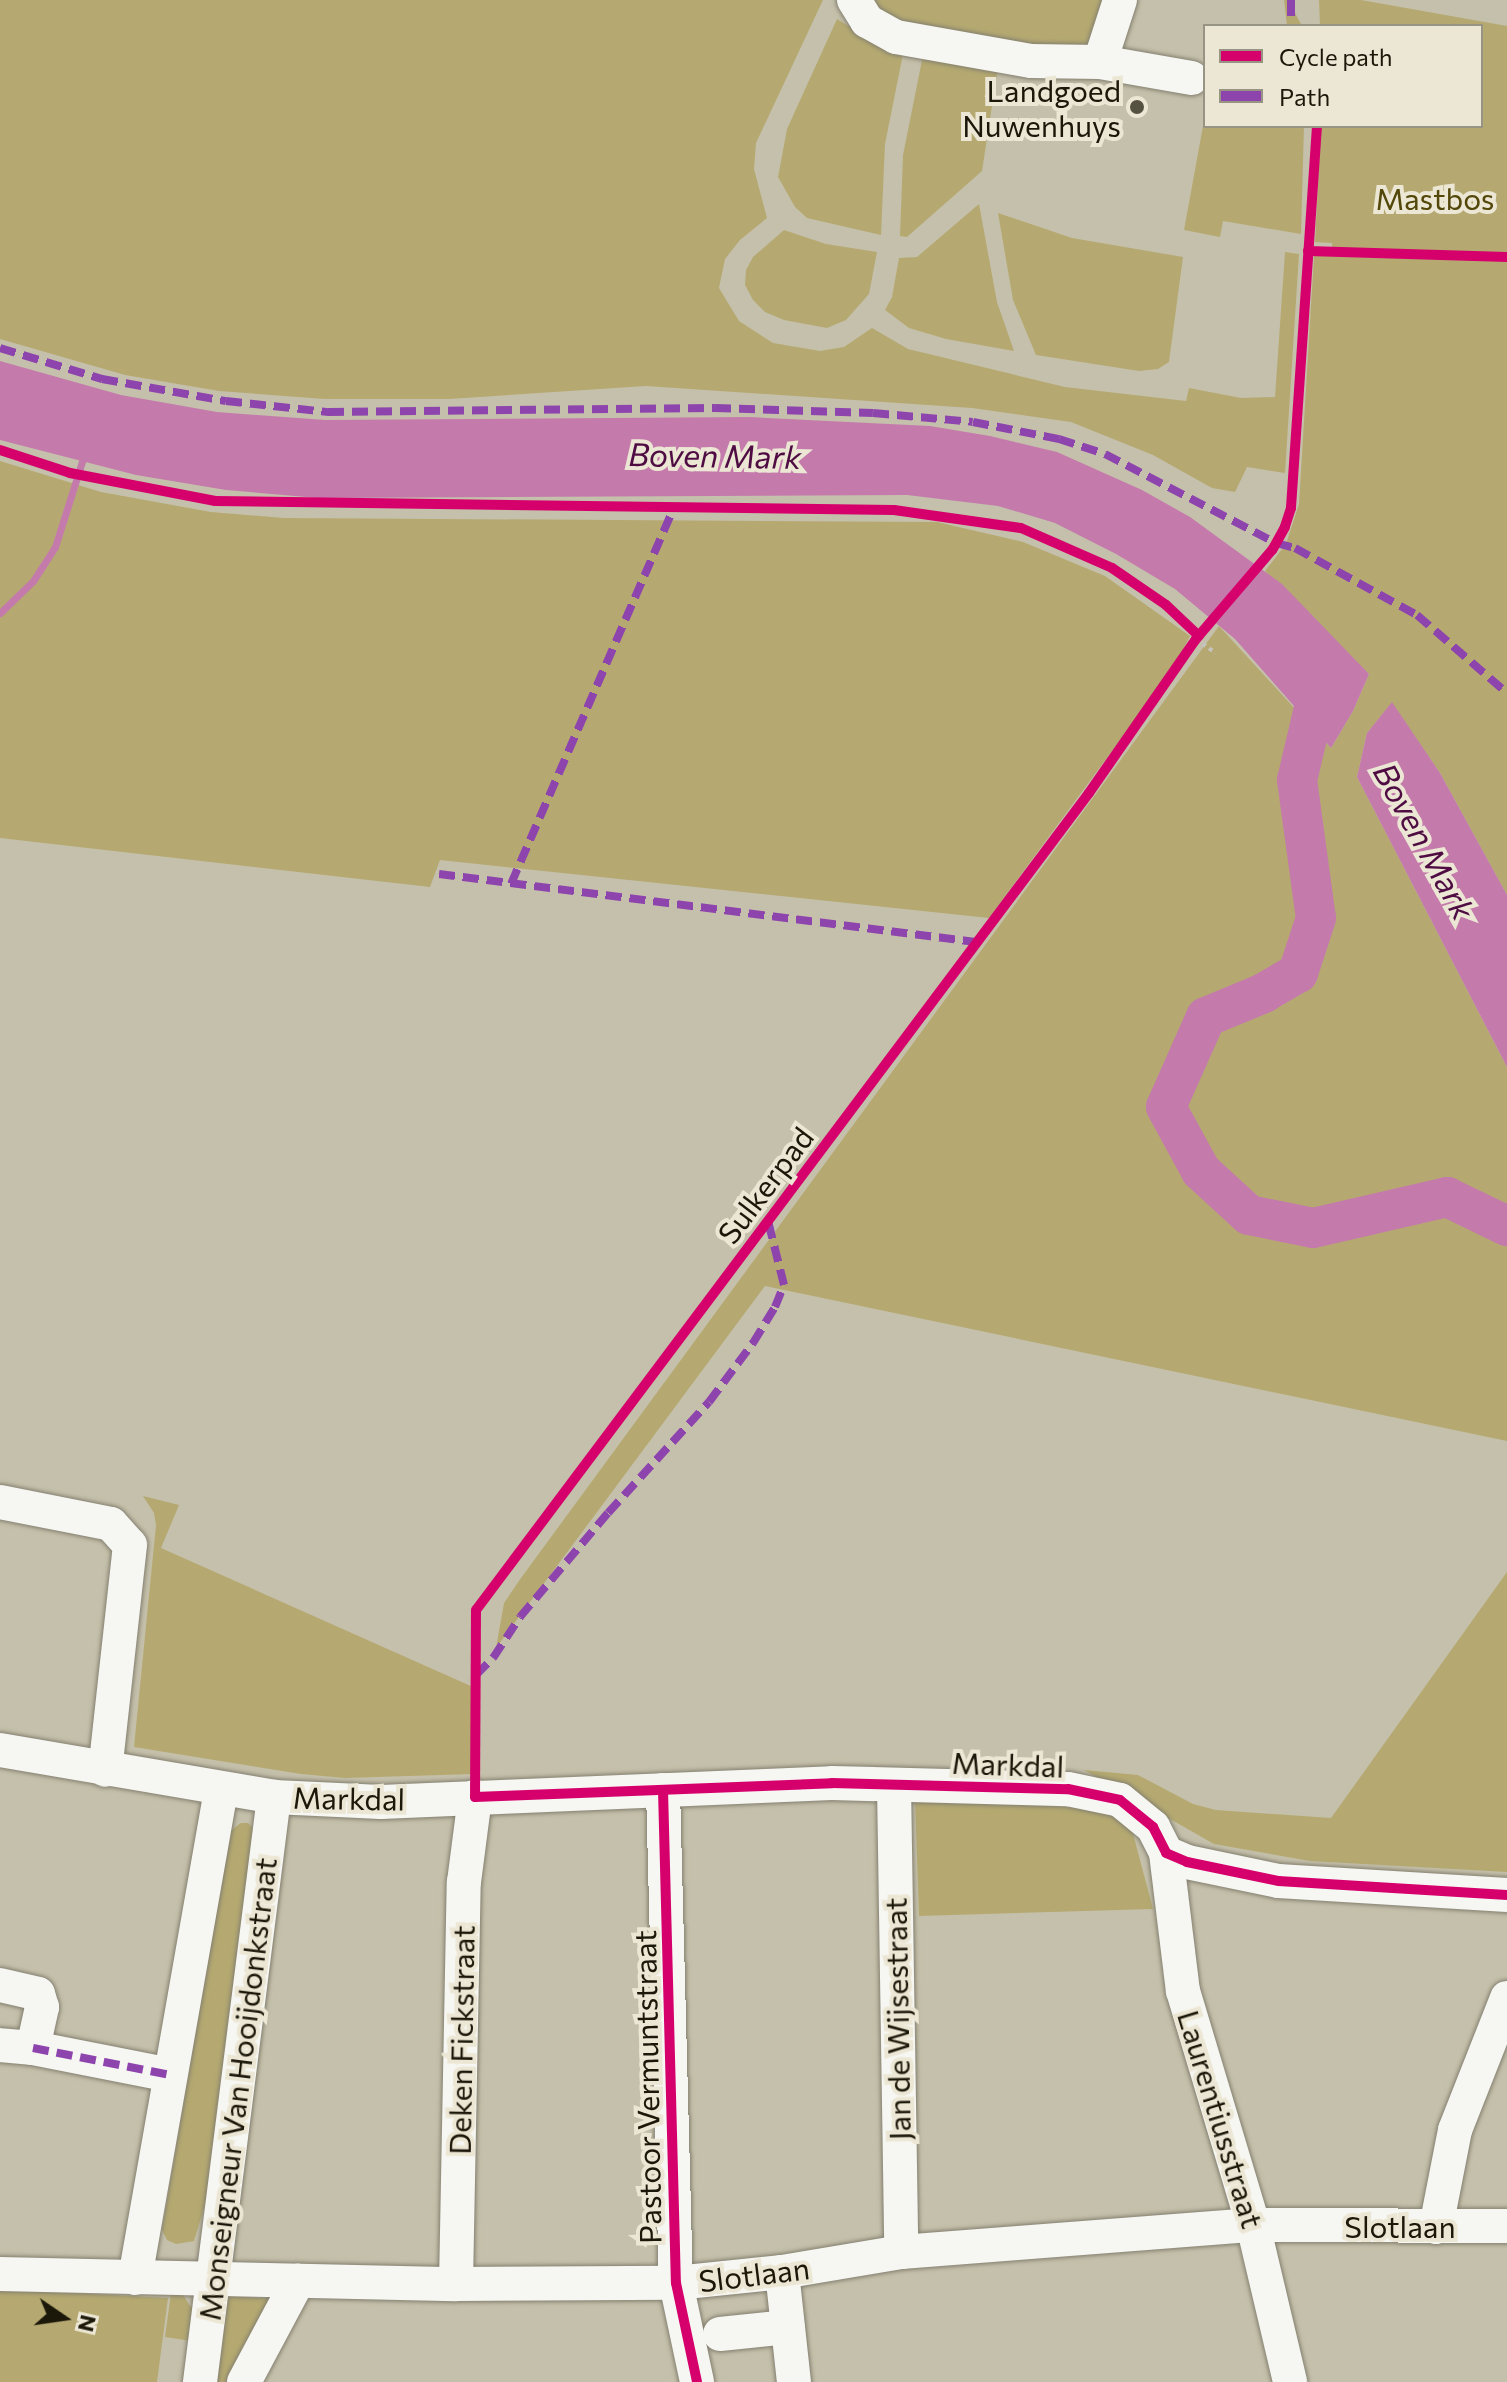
<!DOCTYPE html>
<html>
<head>
<meta charset="utf-8">
<style>
	body { margin:0 }
	#map { position:relative; width:1507px; height:2382px; overflow:hidden; background:#c5c0ab; font-family:Commissioner,sans-serif }
	div>[style] { position:absolute }
	.green>* { inset:0; background:#b5a971 }
	.water>* { inset:0; background:#c47bac }
	.pier>* { inset:0; background:#c5c0ab; transform-origin:0 0 }
	.stream>* { height:7px; margin:-3.5px; padding:0 3.5px; transform-origin:3.5px; border-radius:3.5px; background:#c47bac }
	.river>* { height:40px; margin:-20px; padding:0 20px; transform-origin:20px; border-radius:20px; background:#c47bac }
	.path>* { height:4px; margin-top:-2px; transform-origin:0; background:repeating-linear-gradient(90deg,#c5c3bd 0 4px,transparent 0 8px) }
	.roads { filter:drop-shadow(0 0 2px #848070) drop-shadow(0 0 2px #848070) }
	.minor>* { height:34px; margin:-17px; padding:0 17px; transform-origin:17px; border-radius:17px; background:#f6f6f2 }
	.quiet>* { height:8px; margin-top:-4px; transform-origin:0; background:repeating-linear-gradient(90deg,#8e44ad 0 16px,transparent 0 24px) }
	.cycleway>* { height:10px; margin:-5px; padding:0 5px; transform-origin:5px; border-radius:5px; background:#d6006c }
	.dots>* { width:22px; height:22px; translate:-50% -50%; box-sizing:border-box; border:4px solid #ece7d4; border-radius:50% }
	span { translate:-50% -50%; white-space:nowrap; text-align:center; line-height:1.15; -webkit-text-stroke:8px #ece7d4; paint-order:stroke }
	.poi-label { font-size:30px; color:#1b1709 }
	.right { translate:-100% -50%; text-align:right }
	.park-label { font-size:30px; color:#53470a }
	.street-label { font-size:30px; color:#1b1709 }
	.water-label { font-size:32px; color:#4e0c42; font-style:italic }
	.legend { position:absolute; left:1203px; top:24px; width:280px; height:104px; box-sizing:border-box; background:#ece7d4; border:2px solid #989483; margin:0; padding:10px 14px; list-style:none; font-size:24px; color:#1b1709 }
	.legend li { display:flex; align-items:center; gap:16px; height:40px }
	.legend b { width:40px; border:2px solid #989483 }
	.north { position:absolute; left:24px; top:2278px; width:80px; height:80px; -webkit-text-stroke:6px #ece7d4; paint-order:stroke; rotate:103deg; font-size:22px; font-weight:700; line-height:32px; text-align:center; color:#1b1709 }
	.north::after { content:''; display:block; margin:auto; width:28px; height:36px; background:#1b1709; clip-path:polygon(50% 0,100% 100%,50% 72%,0 100%) }
</style>
</head>
<body>
<div id="map">
	<div class="green">
		<div style="clip-path:polygon(0 0,823px 0,756px 143px,754px 169px,767px 218px,740px 240px,725px 259px,719px 288px,739px 321px,773px 343px,820px 351px,844px 347px,872px 328px,908px 349px,1065px 387px,1186px 401px,1189px 388px,1241px 398px,1275px 397px,1285px 252px,1299px 254px,1285px 473px,1247px 467px,1235px 492px,1212px 488px,1153px 455px,1071px 422px,972px 408px,646px 386px,449px 399px,325px 399px,219px 391px,125px 375px,0 339px)"></div>
		<div style="clip-path:polygon(855px 0,1111px 0,1095px 44px,1084px 49px,1034px 49px,917px 30px)"></div>
		<div style="clip-path:polygon(1284px 0,1288px 0,1302px 26px,1287px 26px)"></div>
		<div style="clip-path:polygon(1319px 0,1361px 0,1507px 26px,1507px 895px,1440px 773px,1392px 703px,1367px 733px,1357px 777px,1507px 1067px,1507px 1441px,765px 1286px,496px 1648px,504px 1603px,521px 1578px,1219px 626px,1331px 748px,1353px 711px,1369px 674px,1265px 571px,1286px 544px,1299px 504px,1314px 256px,1333px 256px,1332px 243px,1315px 242px,1321px 126px,1481px 126px,1481px 26px,1320px 26px)"></div>
		<div style="clip-path:polygon(837px 19px,873px 41px,904px 49px,885px 144px,881px 235px,807px 218px,795px 207px,778px 177px,787px 129px)"></div>
		<div style="clip-path:polygon(924px 50px,998px 67px,982px 171px,907px 237px,900px 236px,903px 155px)"></div>
		<div style="clip-path:polygon(1205px 115px,1205px 126px,1304px 126px,1301px 234px,1223px 221px,1220px 237px,1184px 230px)"></div>
		<div style="clip-path:polygon(979px 204px,997px 302px,1014px 351px,946px 339px,909px 328px,885px 310px,892px 297px,899px 258px,917px 257px)"></div>
		<div style="clip-path:polygon(998px 213px,1072px 238px,1183px 257px,1169px 362px,1158px 369px,1139px 371px,1036px 355px,1013px 300px)"></div>
		<div style="clip-path:polygon(784px 230px,826px 244px,877px 252px,869px 294px,846px 320px,827px 328px,784px 320px,765px 312px,753px 300px,745px 285px,746px 270px,753px 257px)"></div>
		<div style="clip-path:polygon(0 461px,101px 492px,211px 512px,284px 518px,937px 522px,1023px 542px,1105px 576px,1190px 636px,1176px 664px,989px 918px,440px 860px,430px 887px,0 838px)"></div>
		<div style="clip-path:polygon(143px 1496px,179px 1505px,161px 1548px,473px 1687px,474px 1774px,345px 1778px,301px 1774px,134px 1747px,156px 1525px,154px 1513px)"></div>
		<div style="clip-path:polygon(1507px 1572px,1507px 1872px,1310px 1861px,1214px 1844px,1084px 1770px,1138px 1775px,1193px 1804px,1216px 1810px,1331px 1818px)"></div>
		<div style="clip-path:polygon(915px 1798px,1113px 1810px,1131px 1826px,1153px 1909px,919px 1916px)"></div>
		<div style="clip-path:polygon(241px 1823px,248px 1823px,259px 1834px,208px 2195px,194px 2241px,176px 2244px,167px 2240px,162px 2230px,230px 1831px)"></div>
		<div style="clip-path:polygon(0 2289px,168px 2298px,157px 2382px,0 2382px)"></div>
		<div style="clip-path:polygon(171px 2293px,182px 2293px,190px 2306px,196px 2308px,191px 2341px,165px 2337px)"></div>
		<div style="clip-path:polygon(224px 2296px,278px 2299px,231px 2382px,215px 2382px)"></div>
	</div>
	<div class="water">
		<div style="clip-path:polygon(0 361px,121px 395px,217px 412px,325px 420px,749px 417px,930px 426px,990px 436px,1057px 452px,1142px 490px,1190px 517px,1282px 584px,1369px 674px,1353px 711px,1331px 748px,1235px 639px,1175px 589px,1116px 554px,1055px 523px,998px 506px,907px 495px,318px 498px,226px 490px,136px 475px,0 440px)"></div>
		<div style="clip-path:polygon(1392px 702px,1440px 773px,1507px 895px,1507px 1067px,1357px 777px,1367px 733px)"></div>
	</div>
	<div class="pier">
		<div style="left:1258px;top:561px;width:8px;height:80px;rotate:40deg"></div>
	</div>
	<div class="stream">
		<div style="left:0;top:613px;width:46px;rotate:-44.1deg"></div>
		<div style="left:33px;top:581px;width:40px;rotate:-57.1deg"></div>
		<div style="left:55px;top:547px;width:100px;rotate:-72.5deg"></div>
	</div>
	<div class="river">
		<div style="left:1321px;top:678px;width:105px;rotate:103.2deg"></div>
		<div style="left:1297px;top:780px;width:139px;rotate:82.2deg"></div>
		<div style="left:1316px;top:918px;width:58px;rotate:108.1deg"></div>
		<div style="left:1298px;top:973px;width:39px;rotate:150deg"></div>
		<div style="left:1264px;top:993px;width:63px;rotate:157.5deg"></div>
		<div style="left:1206px;top:1017px;width:98px;rotate:114deg"></div>
		<div style="left:1166px;top:1107px;width:73px;rotate:61.3deg"></div>
		<div style="left:1201px;top:1171px;width:65px;rotate:42.5deg"></div>
		<div style="left:1249px;top:1215px;width:65px;rotate:11.5deg"></div>
		<div style="left:1313px;top:1228px;width:138px;rotate:-13deg"></div>
		<div style="left:1447px;top:1197px;width:67px;rotate:25.8deg"></div>
	</div>
	<div class="path">
		<div style="left:1196px;top:639px;width:24px;rotate:35deg"></div>
	</div>
	<div class="roads">
		<div class="minor">
			<div style="left:854px;top:0;width:25px;rotate:58deg"></div>
			<div style="left:867px;top:21px;width:33px;rotate:29deg"></div>
			<div style="left:896px;top:37px;width:137px;rotate:10.1deg"></div>
			<div style="left:1031px;top:61px;width:69px;rotate:0.8deg"></div>
			<div style="left:1100px;top:62px;width:93px;rotate:9.9deg"></div>
			<div style="left:1100px;top:62px;width:65px;rotate:-72.1deg"></div>
			<div style="left:0;top:1502px;width:113px;rotate:11.2deg"></div>
			<div style="left:111px;top:1524px;width:28px;rotate:48deg"></div>
			<div style="left:130px;top:1545px;width:226px;rotate:96.3deg"></div>
			<div style="left:0;top:1750px;width:278px;rotate:9.7deg"></div>
			<div style="left:274px;top:1797px;width:107px;rotate:2.7deg"></div>
			<div style="left:381px;top:1802px;width:451px;rotate:-2.4deg"></div>
			<div style="left:832px;top:1783px;width:236px;rotate:1.5deg"></div>
			<div style="left:1068px;top:1789px;width:53px;rotate:11.9deg"></div>
			<div style="left:1120px;top:1800px;width:43px;rotate:39.3deg"></div>
			<div style="left:1153px;top:1827px;width:29px;rotate:63deg"></div>
			<div style="left:1166px;top:1853px;width:23px;rotate:23deg"></div>
			<div style="left:1187px;top:1862px;width:94px;rotate:11.7deg"></div>
			<div style="left:1279px;top:1881px;width:228px;rotate:3.5deg"></div>
			<div style="left:894px;top:1785px;width:467px;rotate:89.1deg"></div>
			<div style="left:663px;top:1790px;width:493px;rotate:88.5deg"></div>
			<div style="left:676px;top:2283px;width:101px;rotate:78deg"></div>
			<div style="left:1166px;top:1853px;width:139px;rotate:83deg"></div>
			<div style="left:1183px;top:1991px;width:244px;rotate:73.3deg"></div>
			<div style="left:1253px;top:2225px;width:161px;rotate:76.7deg"></div>
			<div style="left:0;top:1985px;width:39px;rotate:13deg"></div>
			<div style="left:38px;top:1994px;width:14px;rotate:73deg"></div>
			<div style="left:42px;top:2007px;width:42px;rotate:102.4deg"></div>
			<div style="left:33px;top:2048px;width:33px;rotate:-175deg"></div>
			<div style="left:33px;top:2048px;width:140px;rotate:11.1deg"></div>
			<div style="left:1436px;top:2227px;width:99px;rotate:-78.9deg"></div>
			<div style="left:1455px;top:2130px;width:142px;rotate:-68.5deg"></div>
			<div style="left:782px;top:2272px;width:111px;rotate:83.8deg"></div>
			<div style="left:0;top:2274px;width:456px;rotate:1.3deg"></div>
			<div style="left:456px;top:2284px;width:220px;rotate:-0.3deg"></div>
			<div style="left:676px;top:2283px;width:107px;rotate:-5.9deg"></div>
			<div style="left:782px;top:2272px;width:121px;rotate:-9.5deg"></div>
			<div style="left:901px;top:2252px;width:353px;rotate:-4.4deg"></div>
			<div style="left:1253px;top:2225px;width:254px;rotate:0.2deg"></div>
			<div style="left:135px;top:2278px;width:497px;rotate:-80deg"></div>
			<div style="left:456px;top:2284px;width:402px;rotate:-88.9deg"></div>
			<div style="left:464px;top:1882px;width:86px;rotate:-82.6deg"></div>
			<div style="left:720px;top:2334px;width:68px;rotate:-5.9deg"></div>
			<div style="left:200px;top:2382px;width:590px;rotate:-82.79deg"></div>
			<div style="left:244px;top:2382px;width:115px;rotate:-61.9deg"></div>
		</div>
	</div>
	<div class="quiet">
		<div style="left:1291px;top:16px;width:16px;rotate:-90deg"></div>
		<div style="left:0;top:348px;width:107px;rotate:16.9deg"></div>
		<div style="left:102px;top:379px;width:126px;rotate:10.1deg"></div>
		<div style="left:226px;top:401px;width:103px;rotate:6.2deg"></div>
		<div style="left:328px;top:412px;width:387px;rotate:-0.6deg"></div>
		<div style="left:715px;top:408px;width:158px;rotate:1.8deg"></div>
		<div style="left:873px;top:413px;width:100px;rotate:5.1deg"></div>
		<div style="left:973px;top:422px;width:88px;rotate:11.2deg"></div>
		<div style="left:1059px;top:439px;width:48px;rotate:18.1deg"></div>
		<div style="left:1105px;top:454px;width:193px;rotate:27.5deg"></div>
		<div style="left:1276px;top:543px;width:20px;rotate:15deg"></div>
		<div style="left:1295px;top:548px;width:139px;rotate:28.8deg"></div>
		<div style="left:1417px;top:615px;width:119px;rotate:40.9deg"></div>
		<div style="left:439px;top:874px;width:541px;rotate:7.22deg"></div>
		<div style="left:511px;top:884px;width:410px;rotate:-66.6deg"></div>
		<div style="left:476px;top:1675px;width:24px;rotate:-45deg"></div>
		<div style="left:493px;top:1658px;width:49px;rotate:-56.6deg"></div>
		<div style="left:520px;top:1617px;width:136px;rotate:-49.8deg"></div>
		<div style="left:608px;top:1513px;width:150px;rotate:-47.7deg"></div>
		<div style="left:709px;top:1402px;width:74px;rotate:-53.3deg"></div>
		<div style="left:753px;top:1343px;width:42px;rotate:-58.6deg"></div>
		<div style="left:775px;top:1307px;width:24px;rotate:-68deg"></div>
		<div style="left:784px;top:1285px;width:66px;rotate:-104deg"></div>
		<div style="left:33px;top:2048px;width:140px;rotate:11.1deg"></div>
	</div>
	<div class="cycleway">
		<div style="left:1317px;top:126px;width:383px;rotate:93.9deg"></div>
		<div style="left:1291px;top:508px;width:20px;rotate:108deg"></div>
		<div style="left:1285px;top:527px;width:26px;rotate:119deg"></div>
		<div style="left:1272px;top:550px;width:117px;rotate:130.5deg"></div>
		<div style="left:1196px;top:639px;width:188px;rotate:124.8deg"></div>
		<div style="left:1089px;top:793px;width:1021px;rotate:126.88deg"></div>
		<div style="left:476px;top:1610px;width:187px;rotate:90.3deg"></div>
		<div style="left:475px;top:1797px;width:357px;rotate:-2.2deg"></div>
		<div style="left:832px;top:1783px;width:236px;rotate:1.5deg"></div>
		<div style="left:1068px;top:1789px;width:53px;rotate:11.9deg"></div>
		<div style="left:1120px;top:1800px;width:43px;rotate:39.3deg"></div>
		<div style="left:1153px;top:1827px;width:29px;rotate:63deg"></div>
		<div style="left:1166px;top:1853px;width:23px;rotate:23deg"></div>
		<div style="left:1187px;top:1862px;width:94px;rotate:11.7deg"></div>
		<div style="left:1279px;top:1881px;width:228px;rotate:3.5deg"></div>
		<div style="left:1308px;top:251px;width:199px;rotate:1.7deg"></div>
		<div style="left:0;top:450px;width:74px;rotate:18.2deg"></div>
		<div style="left:70px;top:473px;width:148px;rotate:10.9deg"></div>
		<div style="left:215px;top:501px;width:679px;rotate:0.76deg"></div>
		<div style="left:894px;top:510px;width:128px;rotate:8.1deg"></div>
		<div style="left:1021px;top:528px;width:99px;rotate:23.7deg"></div>
		<div style="left:1112px;top:568px;width:65px;rotate:34.4deg"></div>
		<div style="left:1166px;top:605px;width:45px;rotate:43.2deg"></div>
		<div style="left:663px;top:1790px;width:493px;rotate:88.5deg"></div>
		<div style="left:676px;top:2283px;width:101px;rotate:78deg"></div>
	</div>
	<div class="dots">
		<div style="left:1137px;top:107px;background:#565242"></div>
	</div>
	<div class="poi-label">
		<span class="right" style="left:1121px;top:107px">Landgoed<br>Nuwenhuys</span>
	</div>
	<div class="park-label">
		<span style="left:1435px;top:198px">Mastbos</span>
	</div>
	<div class="street-label">
		<span style="left:765px;top:1185px;rotate:-53deg">Sulkerpad</span>
		<span style="left:1008px;top:1764px;rotate:2deg">Markdal</span>
		<span style="left:349px;top:1798px;rotate:1deg">Markdal</span>
		<span style="left:897px;top:2019px;rotate:-91deg">Jan de Wijsestraat</span>
		<span style="left:461px;top:2040px;rotate:-89deg">Deken Fickstraat</span>
		<span style="left:647px;top:2087px;rotate:-91deg">Pastoor Vermuntstraat</span>
		<span style="left:237px;top:2089px;rotate:-83deg">Monseigneur Van Hooijdonkstraat</span>
		<span style="left:1221px;top:2119px;rotate:73deg">Laurentiusstraat</span>
		<span style="left:1400px;top:2226px">Slotlaan</span>
		<span style="left:754px;top:2274px;rotate:-7deg">Slotlaan</span>
	</div>
	<div class="water-label">
		<span style="left:715px;top:455px;rotate:1deg">Boven Mark</span>
		<span style="left:1425px;top:841px;rotate:61deg">Boven Mark</span>
	</div>
	<ul class="legend">
	<li><b style="height:10px;background:#d6006c"></b>Cycle path</li>
	<li><b style="height:10px;background:#8e44ad"></b>Path</li>
	</ul>
	<div class="north">N</div>
</div>
</body>
</html>
